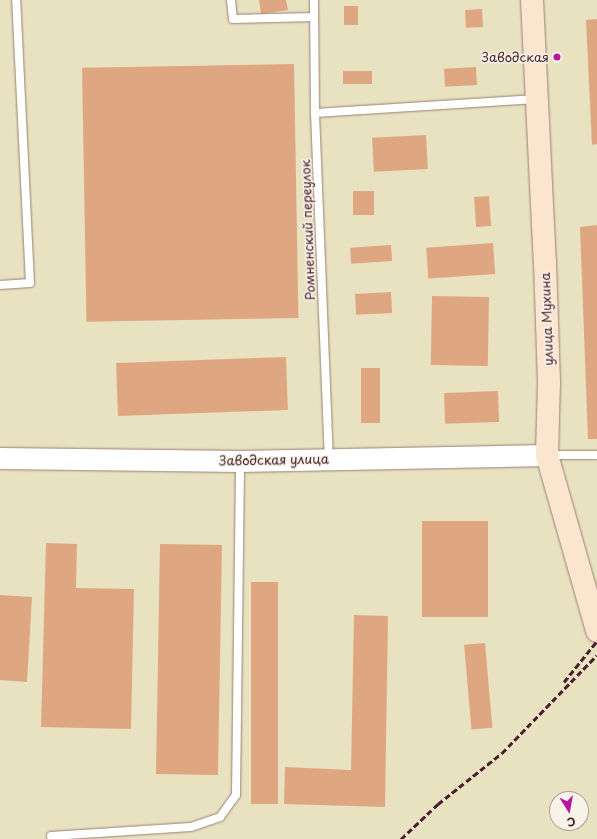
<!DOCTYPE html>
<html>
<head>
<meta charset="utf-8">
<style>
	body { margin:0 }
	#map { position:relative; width:597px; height:839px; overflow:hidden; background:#e9e2c1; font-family:"Playpen Sans",sans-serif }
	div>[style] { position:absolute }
	.building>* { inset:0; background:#dea782; transform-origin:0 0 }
	.roads { filter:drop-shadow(0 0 1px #9a8076) drop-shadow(0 0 1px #9a8076) }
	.service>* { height:8px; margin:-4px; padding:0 4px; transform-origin:4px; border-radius:4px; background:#fff }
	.tertiary>* { height:21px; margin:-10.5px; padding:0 10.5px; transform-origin:10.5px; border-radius:10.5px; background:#fff }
	.secondary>* { height:22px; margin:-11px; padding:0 11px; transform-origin:11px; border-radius:11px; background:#fce5cf }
	.rail>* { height:3px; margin-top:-1.5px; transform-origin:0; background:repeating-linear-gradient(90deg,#4a1f2b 0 6px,transparent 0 9px) }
	.dots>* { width:11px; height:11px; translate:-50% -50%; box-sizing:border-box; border:2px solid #f7f3e8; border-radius:50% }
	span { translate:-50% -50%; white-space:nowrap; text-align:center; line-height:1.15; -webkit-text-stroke:3px #f7f3e8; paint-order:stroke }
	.poi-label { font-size:13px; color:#4a1f2b }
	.right { translate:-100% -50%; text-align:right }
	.street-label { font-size:13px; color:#4a1f2b }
	.north { position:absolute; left:549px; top:791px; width:40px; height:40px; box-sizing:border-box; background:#f7f3e8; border:1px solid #b29e9c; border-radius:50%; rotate:169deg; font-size:11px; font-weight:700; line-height:16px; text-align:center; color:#4a1f2b }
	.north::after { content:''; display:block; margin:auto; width:14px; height:18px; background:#b5179e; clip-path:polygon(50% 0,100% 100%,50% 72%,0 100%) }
</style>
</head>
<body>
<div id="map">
	<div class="building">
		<div style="clip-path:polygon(259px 0,286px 0,288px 10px,261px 14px)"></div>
		<div style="left:344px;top:6px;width:14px;height:19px"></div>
		<div style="left:482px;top:9px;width:18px;height:17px;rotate:87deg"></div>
		<div style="clip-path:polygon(597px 19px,597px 144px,592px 145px,586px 20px)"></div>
		<div style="left:294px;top:64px;width:254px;height:212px;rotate:89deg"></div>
		<div style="left:476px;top:67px;width:18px;height:32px;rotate:87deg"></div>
		<div style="left:372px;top:71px;width:13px;height:29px;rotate:90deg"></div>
		<div style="left:426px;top:135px;width:34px;height:54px;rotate:87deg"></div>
		<div style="left:353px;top:191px;width:21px;height:24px"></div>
		<div style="left:489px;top:196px;width:30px;height:15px;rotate:86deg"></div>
		<div style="clip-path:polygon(597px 225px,597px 439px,588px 439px,580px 227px)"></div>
		<div style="left:493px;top:243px;width:31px;height:67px;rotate:86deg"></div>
		<div style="left:391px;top:245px;width:16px;height:41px;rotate:86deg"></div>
		<div style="left:391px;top:292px;width:21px;height:36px;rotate:87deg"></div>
		<div style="left:432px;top:296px;width:57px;height:69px;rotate:1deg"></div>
		<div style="left:286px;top:357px;width:53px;height:170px;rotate:88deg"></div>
		<div style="left:361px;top:368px;width:19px;height:55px"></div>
		<div style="left:498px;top:391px;width:31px;height:54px;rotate:88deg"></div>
		<div style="left:422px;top:521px;width:66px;height:96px"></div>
		<div style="clip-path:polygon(46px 543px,77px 544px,76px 588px,134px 589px,131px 729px,41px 727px)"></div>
		<div style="left:160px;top:544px;width:62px;height:230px;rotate:1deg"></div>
		<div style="left:251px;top:582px;width:27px;height:222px"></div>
		<div style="clip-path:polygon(0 595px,32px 597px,27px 682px,0 680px)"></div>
		<div style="clip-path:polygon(354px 615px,388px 616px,385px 807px,284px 804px,285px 767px,351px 770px)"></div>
		<div style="left:485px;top:643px;width:85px;height:21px;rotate:85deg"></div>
	</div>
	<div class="roads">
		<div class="service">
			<div style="left:231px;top:0;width:19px;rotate:84deg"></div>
			<div style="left:233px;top:19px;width:81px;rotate:-1.4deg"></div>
			<div style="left:314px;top:0;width:113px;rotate:89.5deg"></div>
			<div style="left:315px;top:113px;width:345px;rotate:87.7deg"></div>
			<div style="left:315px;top:113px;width:222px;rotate:-3.6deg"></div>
			<div style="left:0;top:285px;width:30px;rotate:-4deg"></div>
			<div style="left:30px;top:283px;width:283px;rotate:-92.8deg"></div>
			<div style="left:548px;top:455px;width:49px"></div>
			<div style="left:51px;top:836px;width:140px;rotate:-3.7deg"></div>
			<div style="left:191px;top:827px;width:31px;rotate:-19deg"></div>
			<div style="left:220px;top:817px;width:27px;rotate:-54deg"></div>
			<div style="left:236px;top:795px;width:333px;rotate:-89.3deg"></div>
		</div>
		<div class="tertiary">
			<div style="left:0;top:458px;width:240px;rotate:0.7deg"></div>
			<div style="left:240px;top:461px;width:307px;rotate:-1.1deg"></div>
		</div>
		<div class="secondary">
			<div style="left:532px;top:0;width:262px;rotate:87.2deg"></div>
			<div style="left:545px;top:262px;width:120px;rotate:88.1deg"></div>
			<div style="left:549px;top:382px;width:73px;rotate:91.6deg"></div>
			<div style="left:547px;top:455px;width:183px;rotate:74.1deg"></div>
		</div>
	</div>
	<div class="rail">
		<div style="left:564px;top:682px;width:53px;rotate:-51.2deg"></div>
		<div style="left:401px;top:839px;width:51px;rotate:-43.4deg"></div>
		<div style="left:438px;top:804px;width:82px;rotate:-38.6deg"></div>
		<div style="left:502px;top:753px;width:136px;rotate:-45.9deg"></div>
	</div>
	<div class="dots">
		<div style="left:557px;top:57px;background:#b5179e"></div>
	</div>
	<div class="poi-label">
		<span class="right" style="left:549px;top:57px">Заводская</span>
	</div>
	<div class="street-label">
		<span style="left:308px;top:230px;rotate:-92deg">Ромненский переулок</span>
		<span style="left:547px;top:319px;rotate:-92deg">улица Мухина</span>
		<span style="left:274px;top:460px;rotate:-1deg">Заводская улица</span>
	</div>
	<div class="north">С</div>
</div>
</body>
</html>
